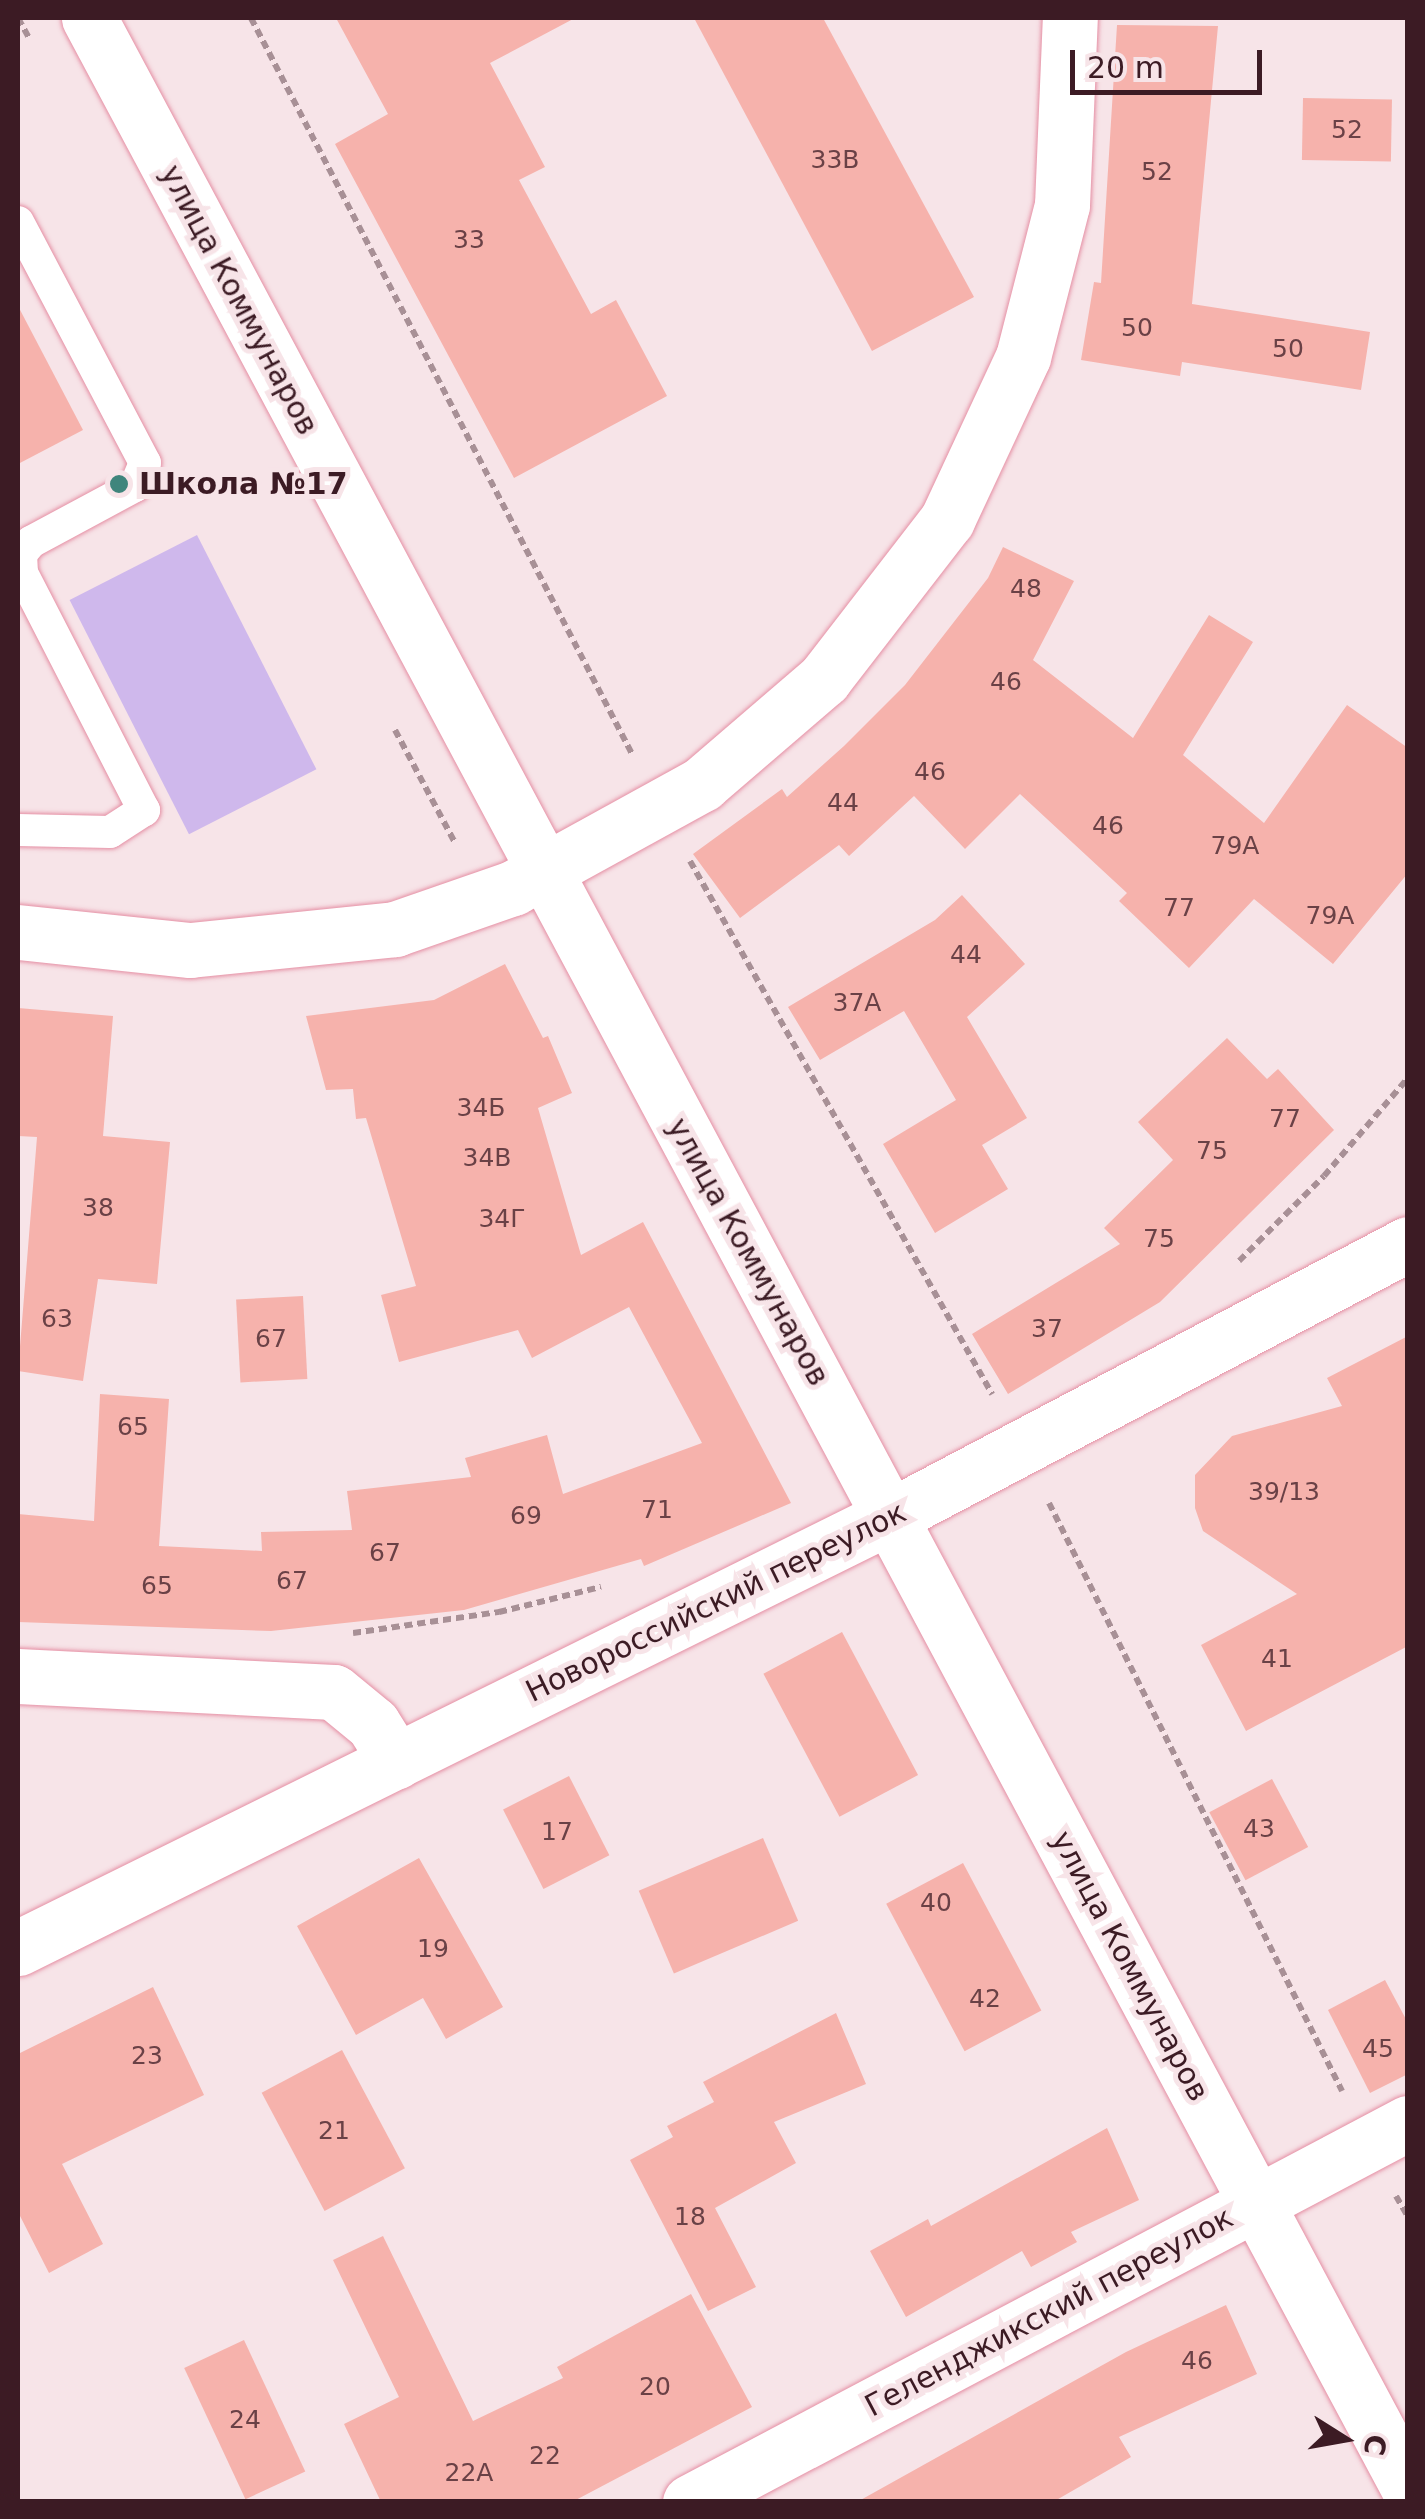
<!DOCTYPE html>
<html>
<head>
<meta charset="utf-8">
<style>
	body { margin:0 }
	#map { position:relative; width:1425px; height:2519px; overflow:hidden; background:#f7e4e8; font-family:"DejaVu Sans",sans-serif }
	div>[style] { position:absolute }
	.green>* { inset:0; background:#cfb8ec; transform-origin:0 0 }
	.building>* { inset:0; background:#f6b2ac; transform-origin:0 0 }
	.path>* { height:6px; margin-top:-3px; transform-origin:0; background:repeating-linear-gradient(90deg,#a89096 0 8px,transparent 0 13px) }
	.roads { filter:drop-shadow(0 0 2px #e58fa4) drop-shadow(0 0 2px #e58fa4) }
	.service>* { height:32px; margin:-16px; padding:0 16px; transform-origin:16px; border-radius:16px; background:#fff }
	.minor>* { height:55px; margin:-27.5px; padding:0 27.5px; transform-origin:27.5px; border-radius:27.5px; background:#fff }
	.dots>* { width:28px; height:28px; translate:-50% -50%; box-sizing:border-box; border:5px solid #f7e4e8; border-radius:50% }
	span { translate:-50% -50%; white-space:nowrap; text-align:center; line-height:1.15; -webkit-text-stroke:10px #f7e4e8; paint-order:stroke }
	.number-label { font-size:25px; color:#6a4146 }
	.number-label span { -webkit-text-stroke-width:0 }
	.street-label { font-size:30px; color:#3c1b24 }
	.poi-label { font-size:30px; color:#3c1b24; font-weight:700 }
	.left { translate:0 -50%; text-align:left }
	.frame { position:absolute; inset:0; border:20px solid #3c1b24; pointer-events:none }
	.north { position:absolute; left:1295px; top:2389px; width:100px; height:100px; -webkit-text-stroke:8px #f7e4e8; paint-order:stroke; rotate:101deg; font-size:28px; font-weight:700; line-height:40px; text-align:center; color:#3c1b24 }
	.north::after { content:''; display:block; margin:auto; width:35px; height:45px; background:#3c1b24; clip-path:polygon(50% 0,100% 100%,50% 72%,0 100%) }
	.scale { position:absolute; left:1070px; top:50px; width:192px; height:45px; box-sizing:border-box; border:5px solid #3c1b24; border-top:0; padding-left:12px; font-size:30px; line-height:35px; white-space:nowrap; color:#3c1b24; -webkit-text-stroke:8px #f7e4e8; paint-order:stroke }
</style>
</head>
<body>
<div id="map">
	<div class="green">
		<div style="left:197px;top:535px;width:263px;height:143px;rotate:63deg"></div>
	</div>
	<div class="building">
		<div style="clip-path:polygon(336px 18px,575px 18px,490px 63px,545px 167px,519px 180px,591px 314px,616px 300px,667px 396px,514px 478px,335px 144px,388px 114px)"></div>
		<div style="clip-path:polygon(694px 18px,823px 18px,974px 297px,872px 351px)"></div>
		<div style="clip-path:polygon(1117px 25px,1218px 26px,1192px 304px,1370px 332px,1361px 390px,1182px 362px,1180px 376px,1081px 360px,1094px 282px,1101px 283px)"></div>
		<div style="left:1303px;top:98px;width:89px;height:62px;rotate:1deg"></div>
		<div style="clip-path:polygon(18px 306px,83px 430px,18px 464px)"></div>
		<div style="clip-path:polygon(1003px 547px,1074px 581px,1033px 660px,1133px 738px,1209px 615px,1253px 642px,1183px 755px,1264px 823px,1347px 705px,1408px 748px,1408px 873px,1333px 964px,1254px 899px,1189px 968px,1119px 901px,1127px 893px,1020px 794px,965px 849px,914px 796px,849px 856px,839px 845px,740px 918px,693px 854px,782px 789px,787px 797px,844px 746px,905px 685px,988px 578px)"></div>
		<div style="clip-path:polygon(962px 895px,1025px 964px,967px 1017px,1027px 1118px,982px 1145px,1008px 1189px,935px 1233px,883px 1144px,956px 1100px,904px 1011px,820px 1060px,788px 1007px,935px 920px)"></div>
		<div style="clip-path:polygon(505px 964px,543px 1038px,548px 1036px,572px 1093px,538px 1108px,581px 1255px,643px 1222px,791px 1503px,644px 1566px,641px 1559px,464px 1610px,271px 1631px,18px 1622px,18px 1514px,94px 1521px,100px 1394px,169px 1399px,159px 1546px,262px 1551px,261px 1532px,352px 1530px,347px 1491px,471px 1477px,465px 1458px,547px 1435px,563px 1494px,702px 1443px,629px 1307px,532px 1358px,518px 1330px,399px 1362px,381px 1295px,416px 1286px,366px 1118px,356px 1119px,353px 1089px,326px 1090px,306px 1016px,434px 1000px)"></div>
		<div style="clip-path:polygon(18px 1008px,113px 1016px,103px 1136px,170px 1142px,157px 1284px,98px 1279px,83px 1381px,18px 1371px,37px 1137px,18px 1136px)"></div>
		<div style="clip-path:polygon(1227px 1038px,1267px 1079px,1278px 1069px,1334px 1130px,1160px 1302px,1008px 1394px,972px 1334px,1120px 1244px,1104px 1228px,1173px 1160px,1138px 1122px)"></div>
		<div style="left:303px;top:1296px;width:83px;height:67px;rotate:87deg"></div>
		<div style="clip-path:polygon(1408px 1336px,1408px 1646px,1246px 1731px,1201px 1645px,1297px 1594px,1203px 1531px,1195px 1508px,1195px 1475px,1232px 1436px,1342px 1406px,1327px 1378px)"></div>
		<div style="left:842px;top:1632px;width:162px;height:89px;rotate:62deg"></div>
		<div style="left:569px;top:1776px;width:89px;height:74px;rotate:63deg"></div>
		<div style="left:1272px;top:1779px;width:77px;height:71px;rotate:62deg"></div>
		<div style="left:763px;top:1838px;width:90px;height:135px;rotate:67deg"></div>
		<div style="clip-path:polygon(419px 1858px,503px 2007px,446px 2039px,423px 1998px,356px 2035px,297px 1926px)"></div>
		<div style="left:963px;top:1863px;width:167px;height:87px;rotate:62deg"></div>
		<div style="clip-path:polygon(1385px 1980px,1408px 2023px,1408px 2074px,1370px 2093px,1328px 2010px)"></div>
		<div style="clip-path:polygon(153px 1987px,204px 2095px,62px 2164px,103px 2244px,49px 2273px,18px 2212px,18px 2054px)"></div>
		<div style="clip-path:polygon(836px 2013px,866px 2084px,774px 2122px,796px 2163px,715px 2208px,756px 2287px,708px 2311px,630px 2160px,673px 2137px,667px 2126px,714px 2102px,703px 2082px)"></div>
		<div style="left:342px;top:2050px;width:134px;height:91px;rotate:62deg"></div>
		<div style="clip-path:polygon(1107px 2128px,1139px 2200px,1071px 2232px,1077px 2242px,1031px 2267px,1022px 2251px,906px 2317px,870px 2251px,928px 2219px,931px 2226px)"></div>
		<div style="clip-path:polygon(383px 2236px,473px 2421px,563px 2378px,557px 2367px,691px 2294px,752px 2407px,572px 2502px,381px 2502px,344px 2424px,399px 2397px,333px 2260px)"></div>
		<div style="clip-path:polygon(1226px 2305px,1257px 2374px,1119px 2437px,1131px 2457px,1053px 2502px,857px 2502px,1126px 2352px)"></div>
		<div style="left:244px;top:2340px;width:145px;height:66px;rotate:65deg"></div>
	</div>
	<div class="path">
		<div style="left:18px;top:18px;width:23px;rotate:61deg"></div>
		<div style="left:251px;top:18px;width:829px;rotate:62.63deg"></div>
		<div style="left:395px;top:730px;width:128px;rotate:62deg"></div>
		<div style="left:690px;top:861px;width:613px;rotate:60.46deg"></div>
		<div style="left:1239px;top:1261px;width:120px;rotate:-45deg"></div>
		<div style="left:1324px;top:1176px;width:129px;rotate:-49.4deg"></div>
		<div style="left:1049px;top:1503px;width:657px;rotate:63.51deg"></div>
		<div style="left:353px;top:1633px;width:148px;rotate:-8.2deg"></div>
		<div style="left:499px;top:1612px;width:105px;rotate:-13.8deg"></div>
		<div style="left:1396px;top:2196px;width:24px;rotate:60deg"></div>
	</div>
	<div class="roads">
		<div class="service">
			<div style="left:18px;top:222px;width:272px;rotate:62.2deg"></div>
			<div style="left:145px;top:463px;width:25px;rotate:113deg"></div>
			<div style="left:135px;top:486px;width:118px;rotate:151.7deg"></div>
			<div style="left:31px;top:542px;width:16px;rotate:130deg"></div>
			<div style="left:21px;top:554px;width:19px;rotate:87deg"></div>
			<div style="left:22px;top:573px;width:267px;rotate:62.8deg"></div>
			<div style="left:144px;top:810px;width:40px;rotate:147.1deg"></div>
			<div style="left:110px;top:832px;width:92px;rotate:-178.8deg"></div>
		</div>
		<div class="minor">
			<div style="left:89px;top:18px;width:2799px;rotate:61.89deg"></div>
			<div style="left:18px;top:932px;width:173px;rotate:6deg"></div>
			<div style="left:190px;top:950px;width:206px;rotate:-5.8deg"></div>
			<div style="left:395px;top:929px;width:125px;rotate:-19.2deg"></div>
			<div style="left:513px;top:888px;width:216px;rotate:-28.8deg"></div>
			<div style="left:702px;top:784px;width:161px;rotate:-40.7deg"></div>
			<div style="left:824px;top:679px;width:201px;rotate:-52.3deg"></div>
			<div style="left:947px;top:520px;width:180px;rotate:-65deg"></div>
			<div style="left:1023px;top:357px;width:157px;rotate:-75.6deg"></div>
			<div style="left:1062px;top:205px;width:187px;rotate:-87.6deg"></div>
			<div style="left:18px;top:1676px;width:316px;rotate:2.9deg"></div>
			<div style="left:334px;top:1692px;width:50px;rotate:39.4deg"></div>
			<div style="left:373px;top:1724px;width:44px;rotate:58.1deg"></div>
			<div style="left:18px;top:1948px;width:974px;rotate:-26.33deg"></div>
			<div style="left:891px;top:1516px;width:584px;rotate:-27.75deg"></div>
			<div style="left:690px;top:2502px;width:812px;rotate:-27.83deg"></div>
		</div>
	</div>
	<div class="dots">
		<div style="left:119px;top:484px;background:#3f857c"></div>
	</div>
	<div class="number-label">
		<span style="left:1347px;top:130px">52</span>
		<span style="left:835px;top:160px">33В</span>
		<span style="left:1157px;top:172px">52</span>
		<span style="left:469px;top:240px">33</span>
		<span style="left:1137px;top:328px">50</span>
		<span style="left:1288px;top:349px">50</span>
		<span style="left:1026px;top:589px">48</span>
		<span style="left:1006px;top:682px">46</span>
		<span style="left:930px;top:772px">46</span>
		<span style="left:843px;top:803px">44</span>
		<span style="left:1108px;top:826px">46</span>
		<span style="left:1235px;top:846px">79А</span>
		<span style="left:1179px;top:908px">77</span>
		<span style="left:1330px;top:916px">79А</span>
		<span style="left:966px;top:955px">44</span>
		<span style="left:857px;top:1003px">37А</span>
		<span style="left:481px;top:1108px">34Б</span>
		<span style="left:1285px;top:1119px">77</span>
		<span style="left:1212px;top:1151px">75</span>
		<span style="left:487px;top:1158px">34В</span>
		<span style="left:98px;top:1208px">38</span>
		<span style="left:502px;top:1219px">34Г</span>
		<span style="left:1159px;top:1239px">75</span>
		<span style="left:57px;top:1319px">63</span>
		<span style="left:1047px;top:1329px">37</span>
		<span style="left:271px;top:1339px">67</span>
		<span style="left:133px;top:1427px">65</span>
		<span style="left:1284px;top:1492px">39/13</span>
		<span style="left:657px;top:1510px">71</span>
		<span style="left:526px;top:1516px">69</span>
		<span style="left:385px;top:1553px">67</span>
		<span style="left:292px;top:1581px">67</span>
		<span style="left:157px;top:1586px">65</span>
		<span style="left:1277px;top:1659px">41</span>
		<span style="left:1259px;top:1829px">43</span>
		<span style="left:557px;top:1832px">17</span>
		<span style="left:936px;top:1903px">40</span>
		<span style="left:433px;top:1949px">19</span>
		<span style="left:985px;top:1999px">42</span>
		<span style="left:1378px;top:2049px">45</span>
		<span style="left:147px;top:2056px">23</span>
		<span style="left:334px;top:2131px">21</span>
		<span style="left:690px;top:2217px">18</span>
		<span style="left:1197px;top:2361px">46</span>
		<span style="left:655px;top:2387px">20</span>
		<span style="left:245px;top:2420px">24</span>
		<span style="left:545px;top:2456px">22</span>
		<span style="left:469px;top:2473px">22А</span>
	</div>
	<div class="street-label">
		<span style="left:239px;top:300px;rotate:62deg">улица Коммунаров</span>
		<span style="left:748px;top:1252px;rotate:61deg">улица Коммунаров</span>
		<span style="left:716px;top:1602px;rotate:-26deg">Новороссийский переулок</span>
		<span style="left:1130px;top:1966px;rotate:62deg">улица Коммунаров</span>
		<span style="left:1049px;top:2312px;rotate:-28deg">Геленджикский переулок</span>
	</div>
	<div class="poi-label">
		<span class="left" style="left:139px;top:484px">Школа №17</span>
	</div>
	<div class="frame"></div>
	<div class="north">С</div>
	<div class="scale">20 m</div>
</div>
</body>
</html>
